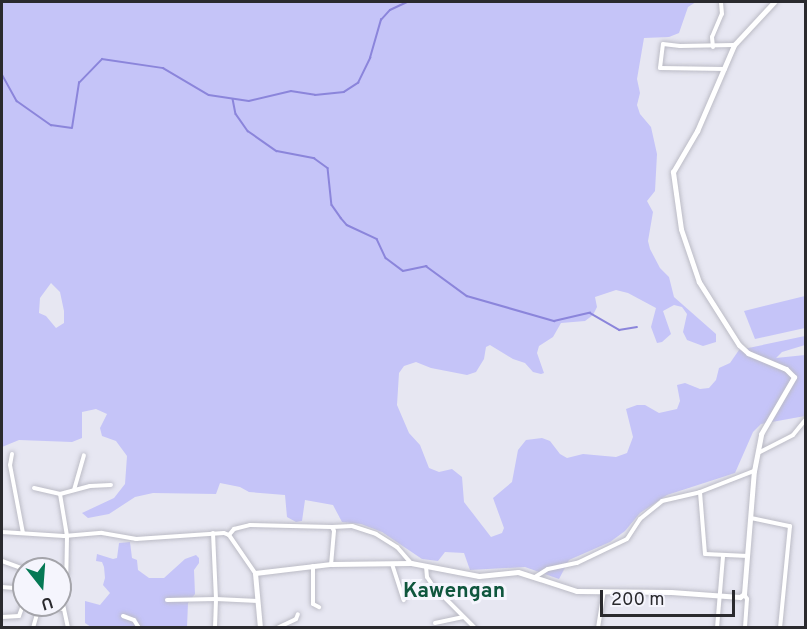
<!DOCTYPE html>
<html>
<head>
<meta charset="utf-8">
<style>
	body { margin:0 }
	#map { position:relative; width:807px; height:629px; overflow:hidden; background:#e7e7f2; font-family:Overpass,sans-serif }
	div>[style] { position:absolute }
	.green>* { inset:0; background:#c5c4f8 }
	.stream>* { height:1.5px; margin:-0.75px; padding:0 0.75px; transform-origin:0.75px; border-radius:0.75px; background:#8b85db }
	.roads { filter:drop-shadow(0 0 2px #bbbbc5) drop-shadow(0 0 2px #bbbbc5) }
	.minor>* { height:4px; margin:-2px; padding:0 2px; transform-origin:2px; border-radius:2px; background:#fff }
	.secondary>* { height:5px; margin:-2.5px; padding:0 2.5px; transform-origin:2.5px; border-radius:2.5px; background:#fff }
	span { translate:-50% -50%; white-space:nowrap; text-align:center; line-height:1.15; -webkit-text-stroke:6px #f5f5fd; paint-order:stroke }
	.quarter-label { font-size:21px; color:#0f563d; font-weight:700 }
	.frame { position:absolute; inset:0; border:3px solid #2a2a2e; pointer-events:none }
	.north { position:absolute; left:12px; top:557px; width:60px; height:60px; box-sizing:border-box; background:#f5f5fd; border:2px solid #a4a4aa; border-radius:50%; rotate:163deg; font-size:16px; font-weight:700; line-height:24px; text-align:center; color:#2a2a2e }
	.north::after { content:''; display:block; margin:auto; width:21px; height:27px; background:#057955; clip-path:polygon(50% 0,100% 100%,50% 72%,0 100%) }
	.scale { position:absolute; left:600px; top:590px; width:135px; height:27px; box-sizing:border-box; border:3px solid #2a2a2e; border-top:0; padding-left:8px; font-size:18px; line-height:21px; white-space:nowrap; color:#2a2a2e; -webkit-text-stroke:4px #f5f5fd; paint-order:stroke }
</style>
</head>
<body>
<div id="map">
	<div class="green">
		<div style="clip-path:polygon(evenodd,2px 2px,696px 2px,688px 7px,679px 33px,669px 37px,644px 38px,637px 79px,640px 93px,637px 105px,640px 114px,651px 127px,657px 154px,655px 191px,647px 201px,653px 212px,648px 241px,650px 249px,660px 268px,669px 277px,674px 297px,716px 334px,716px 342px,703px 346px,687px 340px,683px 332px,687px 314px,682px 307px,674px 305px,663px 311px,671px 334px,662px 342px,657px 343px,651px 327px,656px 308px,628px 293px,616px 290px,595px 297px,597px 307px,593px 315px,585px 321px,561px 323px,553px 337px,539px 346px,537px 353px,544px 373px,541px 374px,533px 372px,525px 363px,513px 359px,490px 345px,486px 347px,484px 359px,476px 372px,467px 375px,431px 368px,416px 362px,404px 366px,399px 373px,397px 405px,409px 433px,420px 445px,429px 468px,439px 472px,452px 469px,462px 477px,464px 502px,491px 537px,502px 533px,504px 528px,493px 498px,512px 482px,518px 450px,526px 440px,542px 438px,550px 441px,560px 454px,567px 458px,583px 454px,616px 457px,627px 453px,633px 437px,626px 409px,637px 405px,645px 405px,659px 413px,677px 409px,680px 401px,677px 385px,685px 383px,700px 389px,709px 388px,716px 380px,719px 368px,730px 363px,739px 350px,805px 336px,805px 345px,782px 352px,776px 358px,805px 355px,805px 416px,761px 424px,753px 432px,735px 473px,667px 495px,640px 513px,625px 531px,610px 542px,569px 560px,559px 579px,525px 567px,470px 570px,464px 553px,445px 552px,438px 561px,422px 559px,382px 532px,361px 524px,342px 522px,333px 505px,305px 500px,302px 521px,296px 522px,287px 517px,285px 495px,249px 492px,240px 487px,220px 483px,216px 494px,153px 493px,135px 497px,109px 514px,88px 518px,82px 513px,114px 498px,125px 484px,127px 456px,116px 441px,102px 436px,100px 428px,107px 414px,96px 409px,82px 412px,82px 438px,72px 442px,19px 440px,2px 447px,2px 2px,51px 283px,60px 292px,64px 311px,64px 323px,56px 328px,46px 316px,39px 313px,40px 298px,51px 283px)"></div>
		<div style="clip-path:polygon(805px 296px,805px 328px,755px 339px,744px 311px)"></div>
		<div style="clip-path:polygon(130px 542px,132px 558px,137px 560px,138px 570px,149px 578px,164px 578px,185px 559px,196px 555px,199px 558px,199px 563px,194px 570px,195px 594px,188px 603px,187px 627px,91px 627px,85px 623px,85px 601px,100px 605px,110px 593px,103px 585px,105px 578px,104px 567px,102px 562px,96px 561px,97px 554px,113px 559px,117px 558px,119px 543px)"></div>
	</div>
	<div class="stream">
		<div style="left:2px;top:74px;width:31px;rotate:61deg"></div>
		<div style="left:17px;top:101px;width:42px;rotate:35.2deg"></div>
		<div style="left:51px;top:125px;width:21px;rotate:8deg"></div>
		<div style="left:72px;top:128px;width:46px;rotate:-81.2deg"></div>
		<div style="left:79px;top:83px;width:33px;rotate:-46deg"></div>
		<div style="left:102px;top:59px;width:62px;rotate:8.4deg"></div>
		<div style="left:163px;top:68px;width:53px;rotate:30.4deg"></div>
		<div style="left:209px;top:95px;width:40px;rotate:8.5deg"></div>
		<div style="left:249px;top:101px;width:43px;rotate:-13.4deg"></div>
		<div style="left:291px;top:91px;width:24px;rotate:9deg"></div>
		<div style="left:315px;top:95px;width:29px;rotate:-6deg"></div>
		<div style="left:344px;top:92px;width:17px;rotate:-33deg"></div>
		<div style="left:358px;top:83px;width:28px;rotate:-64deg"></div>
		<div style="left:370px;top:58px;width:40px;rotate:-74deg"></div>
		<div style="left:381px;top:20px;width:13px;rotate:-48deg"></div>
		<div style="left:390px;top:10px;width:19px;rotate:-25deg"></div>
		<div style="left:233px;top:99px;width:15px;rotate:79deg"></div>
		<div style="left:236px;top:114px;width:21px;rotate:55deg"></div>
		<div style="left:248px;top:131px;width:35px;rotate:35deg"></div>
		<div style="left:277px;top:151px;width:38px;rotate:11deg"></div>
		<div style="left:314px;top:158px;width:17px;rotate:36deg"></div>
		<div style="left:328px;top:168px;width:37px;rotate:84deg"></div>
		<div style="left:332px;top:205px;width:16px;rotate:55deg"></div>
		<div style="left:341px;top:218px;width:9px;rotate:49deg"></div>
		<div style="left:347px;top:225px;width:33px;rotate:25deg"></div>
		<div style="left:377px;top:239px;width:21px;rotate:65deg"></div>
		<div style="left:386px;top:258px;width:21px;rotate:37deg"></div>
		<div style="left:403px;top:271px;width:24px;rotate:-12deg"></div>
		<div style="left:426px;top:266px;width:51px;rotate:36.2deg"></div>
		<div style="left:467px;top:296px;width:91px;rotate:16deg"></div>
		<div style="left:554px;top:321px;width:37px;rotate:-13deg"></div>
		<div style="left:590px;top:313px;width:34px;rotate:30deg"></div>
		<div style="left:619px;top:330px;width:18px;rotate:-9deg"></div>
	</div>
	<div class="roads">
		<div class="minor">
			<div style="left:713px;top:47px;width:10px;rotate:-96deg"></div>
			<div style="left:712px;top:37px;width:25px;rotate:-67deg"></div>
			<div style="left:722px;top:14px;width:12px;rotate:-95deg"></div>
			<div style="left:725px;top:69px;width:65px;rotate:-179.1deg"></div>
			<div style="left:660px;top:68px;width:24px;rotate:-83deg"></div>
			<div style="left:663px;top:44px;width:17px;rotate:7deg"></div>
			<div style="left:680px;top:46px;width:54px;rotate:-1.1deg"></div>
			<div style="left:758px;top:453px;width:39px;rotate:-27deg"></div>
			<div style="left:793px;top:435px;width:21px;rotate:-51deg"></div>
			<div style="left:12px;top:454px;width:11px;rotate:100deg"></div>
			<div style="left:10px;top:465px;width:69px;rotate:79.2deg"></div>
			<div style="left:34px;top:488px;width:27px;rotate:13deg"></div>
			<div style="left:60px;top:494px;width:31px;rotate:-15deg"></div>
			<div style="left:90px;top:486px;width:21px;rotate:-3deg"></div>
			<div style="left:74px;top:490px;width:36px;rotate:-74deg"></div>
			<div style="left:700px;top:492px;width:62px;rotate:85.4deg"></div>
			<div style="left:705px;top:554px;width:43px;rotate:2.7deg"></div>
			<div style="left:60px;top:494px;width:43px;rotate:80.5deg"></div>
			<div style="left:67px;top:536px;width:39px;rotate:91deg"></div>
			<div style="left:751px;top:518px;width:40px;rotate:12deg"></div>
			<div style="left:790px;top:526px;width:102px;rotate:95.6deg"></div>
			<div style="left:332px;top:527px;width:20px;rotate:-3deg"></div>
			<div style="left:352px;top:526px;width:25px;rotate:18deg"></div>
			<div style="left:376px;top:534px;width:25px;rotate:32deg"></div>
			<div style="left:397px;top:547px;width:21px;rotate:49deg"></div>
			<div style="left:2px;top:532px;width:62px;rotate:3.7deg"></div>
			<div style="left:64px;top:536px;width:38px;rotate:-5deg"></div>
			<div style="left:102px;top:533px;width:35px;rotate:10deg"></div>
			<div style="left:136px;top:539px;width:88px;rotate:-3.9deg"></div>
			<div style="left:224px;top:533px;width:5px;rotate:22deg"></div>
			<div style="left:229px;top:535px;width:46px;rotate:55.6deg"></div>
			<div style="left:229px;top:535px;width:8px;rotate:-50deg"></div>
			<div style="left:234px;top:529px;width:16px;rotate:-14deg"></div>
			<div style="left:250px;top:525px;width:82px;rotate:1.4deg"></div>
			<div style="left:332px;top:527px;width:4px;rotate:63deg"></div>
			<div style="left:334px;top:531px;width:33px;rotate:95deg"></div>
			<div style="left:2px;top:561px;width:23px;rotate:20deg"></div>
			<div style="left:392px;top:564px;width:38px;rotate:72deg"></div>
			<div style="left:313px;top:566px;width:38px;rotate:90deg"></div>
			<div style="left:313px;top:604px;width:7px;rotate:27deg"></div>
			<div style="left:426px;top:566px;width:11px;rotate:85deg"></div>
			<div style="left:427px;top:577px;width:11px;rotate:56deg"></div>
			<div style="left:433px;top:586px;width:59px;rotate:45deg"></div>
			<div style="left:60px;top:576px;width:6px;rotate:-9deg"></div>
			<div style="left:66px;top:575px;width:21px;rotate:104deg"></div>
			<div style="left:61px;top:595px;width:34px;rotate:78deg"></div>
			<div style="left:535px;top:577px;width:15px;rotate:-32deg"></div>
			<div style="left:548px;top:569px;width:30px;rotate:-12deg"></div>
			<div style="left:577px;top:563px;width:55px;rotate:-25.6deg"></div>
			<div style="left:627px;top:539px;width:24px;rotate:-57deg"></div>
			<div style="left:640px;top:519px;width:28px;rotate:-39deg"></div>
			<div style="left:662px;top:501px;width:39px;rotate:-13deg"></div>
			<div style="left:700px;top:492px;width:58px;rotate:-21.3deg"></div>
			<div style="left:2px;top:587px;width:12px;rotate:5deg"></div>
			<div style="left:14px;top:588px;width:11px;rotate:27deg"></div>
			<div style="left:744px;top:594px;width:6px;rotate:59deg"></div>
			<div style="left:747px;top:599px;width:29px;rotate:94deg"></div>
			<div style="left:167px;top:600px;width:49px;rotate:-1.2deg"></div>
			<div style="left:216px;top:599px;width:66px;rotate:-92.6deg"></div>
			<div style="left:32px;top:605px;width:32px;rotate:7deg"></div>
			<div style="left:123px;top:616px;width:12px;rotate:20deg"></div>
			<div style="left:134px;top:620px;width:9px;rotate:58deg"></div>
			<div style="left:2px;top:617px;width:17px;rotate:-3deg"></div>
			<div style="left:19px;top:616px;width:15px;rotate:-70deg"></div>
			<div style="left:435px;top:623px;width:29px;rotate:-12deg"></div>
			<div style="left:33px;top:628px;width:22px;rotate:-74deg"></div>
			<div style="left:215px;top:628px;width:29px;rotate:-88deg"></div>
			<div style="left:216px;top:599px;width:42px;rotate:2.7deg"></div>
			<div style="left:277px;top:628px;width:21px;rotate:-25deg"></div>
			<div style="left:296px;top:619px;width:5px;rotate:-68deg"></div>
			<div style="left:598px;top:628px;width:36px;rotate:-81deg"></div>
			<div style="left:717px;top:628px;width:72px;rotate:-85.2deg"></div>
		</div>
		<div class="secondary">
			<div style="left:260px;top:628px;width:55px;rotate:-95.2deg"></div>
			<div style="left:255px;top:573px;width:77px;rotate:-6.8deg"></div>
			<div style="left:331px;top:564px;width:80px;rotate:-0.7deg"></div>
			<div style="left:411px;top:563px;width:69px;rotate:10.8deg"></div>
			<div style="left:479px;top:576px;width:39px;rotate:-6deg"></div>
			<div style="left:518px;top:572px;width:62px;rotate:17.9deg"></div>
			<div style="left:577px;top:591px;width:94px;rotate:0.6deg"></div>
			<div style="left:671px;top:592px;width:69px;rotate:4.1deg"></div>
			<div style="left:740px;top:597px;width:5px;rotate:-37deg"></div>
			<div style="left:744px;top:594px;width:123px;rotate:-85.4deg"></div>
			<div style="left:754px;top:471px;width:38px;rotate:-79deg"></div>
			<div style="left:761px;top:434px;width:66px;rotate:-59.9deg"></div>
			<div style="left:794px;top:377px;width:11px;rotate:-135deg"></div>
			<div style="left:786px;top:369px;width:41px;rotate:-157.2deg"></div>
			<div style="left:748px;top:353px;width:12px;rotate:-138deg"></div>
			<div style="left:739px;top:345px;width:75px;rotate:-122.4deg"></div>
			<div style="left:699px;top:282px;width:56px;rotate:-108.8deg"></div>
			<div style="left:681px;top:229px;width:58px;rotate:-98deg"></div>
			<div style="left:673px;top:172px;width:48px;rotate:-59.7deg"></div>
			<div style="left:697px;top:131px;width:94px;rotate:-66.7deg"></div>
			<div style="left:734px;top:45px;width:59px;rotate:-47.1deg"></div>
		</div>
	</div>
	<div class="quarter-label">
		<span style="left:454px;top:592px">Kawengan</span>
	</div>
	<div class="frame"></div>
	<div class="north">U</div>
	<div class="scale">200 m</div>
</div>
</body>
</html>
